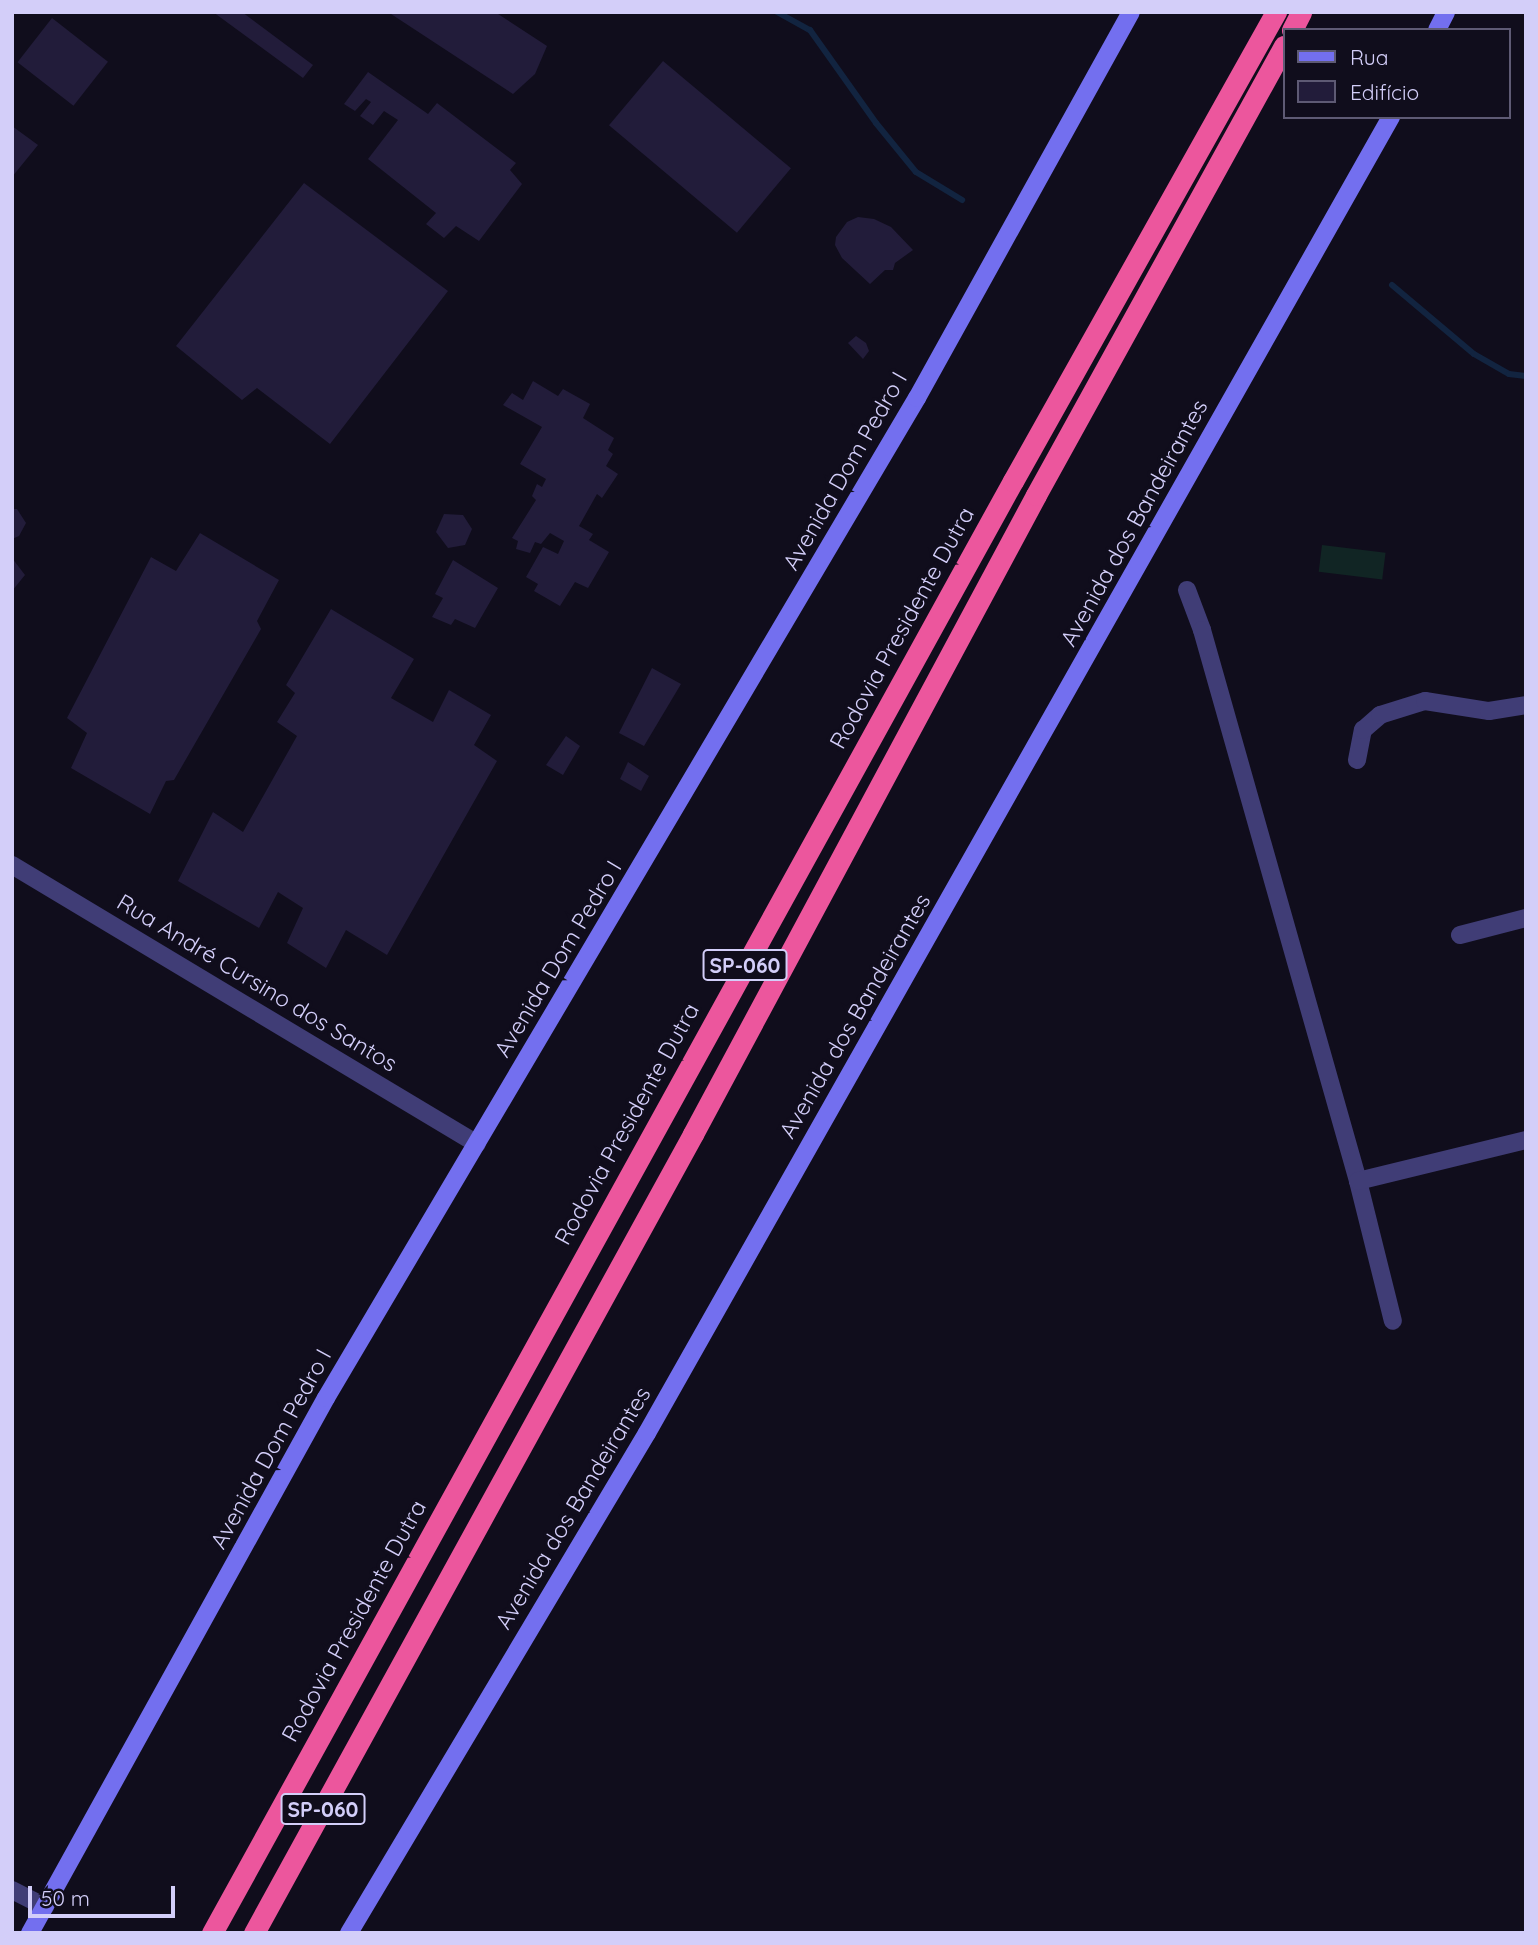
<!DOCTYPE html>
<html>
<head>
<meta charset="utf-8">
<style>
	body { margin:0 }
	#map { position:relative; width:1538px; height:1945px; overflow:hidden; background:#100d1c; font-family:Quicksand,sans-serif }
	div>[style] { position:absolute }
	.green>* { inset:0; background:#112524; transform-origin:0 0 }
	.stream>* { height:6px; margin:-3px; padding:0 3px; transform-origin:3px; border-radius:3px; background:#122440 }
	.building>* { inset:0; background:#221c3a; transform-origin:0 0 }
	.street>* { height:18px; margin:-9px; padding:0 9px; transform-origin:9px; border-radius:9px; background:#403d76 }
	.secondary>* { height:18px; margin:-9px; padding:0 9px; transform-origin:9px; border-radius:9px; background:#736fef }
	.highway>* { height:21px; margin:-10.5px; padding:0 10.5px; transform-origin:10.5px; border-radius:10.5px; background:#ec569d }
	span { translate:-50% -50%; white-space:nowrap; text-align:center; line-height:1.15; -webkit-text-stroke:7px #100d1c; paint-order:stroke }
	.shield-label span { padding:2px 5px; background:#100d1c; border:2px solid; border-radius:5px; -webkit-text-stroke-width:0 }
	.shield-label { font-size:21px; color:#d3cef9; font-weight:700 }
	.street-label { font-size:23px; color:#d3cef9 }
	.frame { position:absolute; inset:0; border:14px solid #d3cef9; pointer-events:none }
	.legend { position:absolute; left:1283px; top:28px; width:228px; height:91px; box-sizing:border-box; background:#100d1c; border:2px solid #5e5a74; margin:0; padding:9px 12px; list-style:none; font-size:21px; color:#d3cef9 }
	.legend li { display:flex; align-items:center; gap:14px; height:35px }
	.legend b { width:35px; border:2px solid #5e5a74 }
	.scale { position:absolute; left:28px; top:1886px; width:147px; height:32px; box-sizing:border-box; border:4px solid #d3cef9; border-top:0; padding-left:9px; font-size:21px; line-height:24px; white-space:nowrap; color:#d3cef9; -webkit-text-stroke:5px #100d1c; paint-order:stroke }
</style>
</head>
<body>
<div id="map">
	<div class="green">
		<div style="left:1322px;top:545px;width:64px;height:27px;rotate:7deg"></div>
	</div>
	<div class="stream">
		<div style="left:777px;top:12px;width:38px;rotate:29deg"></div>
		<div style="left:810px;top:30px;width:114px;rotate:54.6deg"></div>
		<div style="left:876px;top:123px;width:63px;rotate:50.8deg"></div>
		<div style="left:916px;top:172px;width:54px;rotate:31.3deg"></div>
		<div style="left:1392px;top:285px;width:107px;rotate:40.1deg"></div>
		<div style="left:1474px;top:354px;width:40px;rotate:29.7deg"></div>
		<div style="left:1509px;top:374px;width:17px;rotate:7deg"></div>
	</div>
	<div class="building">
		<div style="clip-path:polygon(213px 12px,242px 12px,313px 65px,303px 78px)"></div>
		<div style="clip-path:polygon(388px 12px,495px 12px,547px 46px,535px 74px,513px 94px)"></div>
		<div style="left:52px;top:18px;width:71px;height:56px;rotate:38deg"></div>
		<div style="left:663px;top:61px;width:167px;height:84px;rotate:40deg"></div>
		<div style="clip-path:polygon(368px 72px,428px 114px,437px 103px,516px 163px,510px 170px,522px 184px,479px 241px,456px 226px,444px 238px,426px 224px,436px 213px,368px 159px,398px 120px,384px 111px,373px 125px,360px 116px,371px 102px,366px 99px,355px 111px,344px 104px)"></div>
		<div style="clip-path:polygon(12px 126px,38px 145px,12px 177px)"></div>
		<div style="clip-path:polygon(304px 183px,448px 291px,330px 444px,257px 388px,242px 400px,176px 346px)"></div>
		<div style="clip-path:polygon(858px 217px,874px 219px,891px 227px,913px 250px,895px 263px,893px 270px,885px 270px,870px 284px,842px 258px,835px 245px,836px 237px,847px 222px)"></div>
		<div style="clip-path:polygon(856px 336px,866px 343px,869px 351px,863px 359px,848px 343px)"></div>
		<div style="clip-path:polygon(533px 381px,558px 396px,563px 389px,590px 404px,583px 418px,614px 438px,608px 450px,613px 454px,606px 466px,618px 474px,602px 498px,597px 494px,579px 526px,593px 534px,589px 540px,609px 552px,588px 588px,575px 582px,560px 606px,534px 591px,538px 584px,526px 577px,543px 547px,558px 554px,564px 541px,550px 533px,541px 544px,535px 542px,530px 553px,516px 549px,518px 541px,512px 538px,536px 500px,532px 496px,537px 484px,542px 487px,546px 479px,520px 464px,542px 427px,503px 405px,512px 393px,523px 400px)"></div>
		<div style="clip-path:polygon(12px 509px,17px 509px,26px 523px,19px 536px,12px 539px)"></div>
		<div style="clip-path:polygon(444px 514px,463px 515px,472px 529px,465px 545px,448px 548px,436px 532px)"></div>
		<div style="clip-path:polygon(200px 533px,279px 580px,257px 621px,261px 629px,174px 780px,166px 781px,150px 814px,71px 768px,87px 733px,67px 718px,151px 557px,176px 571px)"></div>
		<div style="clip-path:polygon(12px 558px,25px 575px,12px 591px)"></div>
		<div style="clip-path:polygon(453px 560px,498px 588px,475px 628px,455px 619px,451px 625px,432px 617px,443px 598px,435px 594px)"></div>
		<div style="clip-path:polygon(331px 609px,414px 659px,391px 698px,433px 722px,449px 690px,491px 715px,474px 745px,497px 761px,387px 955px,346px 930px,326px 968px,287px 943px,303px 908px,278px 892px,259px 928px,178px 881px,213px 812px,243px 832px,297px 736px,277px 722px,295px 693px,286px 685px)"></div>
		<div style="clip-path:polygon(652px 668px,681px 684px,644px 746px,619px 733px)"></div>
		<div style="clip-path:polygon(566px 736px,580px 746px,563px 775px,546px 765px)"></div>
		<div style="clip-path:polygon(628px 762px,649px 776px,641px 791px,620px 779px)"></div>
	</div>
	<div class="street">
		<div style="left:1187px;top:590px;width:43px;rotate:69.4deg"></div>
		<div style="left:1202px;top:630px;width:573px;rotate:74.19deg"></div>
		<div style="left:1358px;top:1181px;width:144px;rotate:76deg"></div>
		<div style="left:1357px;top:760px;width:31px;rotate:-79deg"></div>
		<div style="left:1363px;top:730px;width:23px;rotate:-41deg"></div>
		<div style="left:1380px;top:715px;width:47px;rotate:-17.3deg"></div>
		<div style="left:1425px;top:701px;width:65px;rotate:8.9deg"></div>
		<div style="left:1489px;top:711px;width:37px;rotate:-9deg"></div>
		<div style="left:12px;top:865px;width:542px;rotate:30.96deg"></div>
		<div style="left:1460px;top:935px;width:68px;rotate:-14.4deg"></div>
		<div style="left:1358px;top:1181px;width:173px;rotate:-13.7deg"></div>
		<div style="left:12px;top:1890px;width:37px;rotate:27deg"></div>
	</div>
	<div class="secondary">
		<div style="left:1437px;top:30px;width:20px;rotate:-63deg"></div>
		<div style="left:30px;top:1933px;width:611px;rotate:-61.05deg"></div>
		<div style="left:326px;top:1398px;width:1162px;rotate:-59.42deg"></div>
		<div style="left:917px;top:398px;width:441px;rotate:-61deg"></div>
		<div style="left:349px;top:1933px;width:582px;rotate:-59.21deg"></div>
		<div style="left:647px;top:1433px;width:1512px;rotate:-60.52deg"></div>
	</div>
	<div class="highway">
		<div style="left:1292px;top:30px;width:20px;rotate:-63deg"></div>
		<div style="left:212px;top:1933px;width:1658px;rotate:-61.12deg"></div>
		<div style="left:1013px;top:481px;width:538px;rotate:-60.72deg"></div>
		<div style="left:254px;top:1933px;width:912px;rotate:-61.21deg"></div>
		<div style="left:693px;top:1134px;width:725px;rotate:-61.77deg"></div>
		<div style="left:1036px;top:495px;width:513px;rotate:-61.09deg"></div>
	</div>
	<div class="shield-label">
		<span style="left:745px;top:965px">SP-060</span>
		<span style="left:323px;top:1809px">SP-060</span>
	</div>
	<div class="street-label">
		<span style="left:845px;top:471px;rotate:-60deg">Avenida Dom Pedro I</span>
		<span style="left:1134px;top:523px;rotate:-61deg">Avenida dos Bandeirantes</span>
		<span style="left:902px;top:628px;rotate:-61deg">Rodovia Presidente Dutra</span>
		<span style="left:558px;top:959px;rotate:-59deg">Avenida Dom Pedro I</span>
		<span style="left:257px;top:983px;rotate:31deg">Rua André Cursino dos Santos</span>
		<span style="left:855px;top:1016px;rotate:-60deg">Avenida dos Bandeirantes</span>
		<span style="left:627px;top:1124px;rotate:-61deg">Rodovia Presidente Dutra</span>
		<span style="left:271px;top:1449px;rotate:-61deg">Avenida Dom Pedro I</span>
		<span style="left:573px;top:1508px;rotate:-59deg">Avenida dos Bandeirantes</span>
		<span style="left:354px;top:1621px;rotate:-61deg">Rodovia Presidente Dutra</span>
	</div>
	<div class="frame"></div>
	<ul class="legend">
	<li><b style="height:9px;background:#736fef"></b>Rua</li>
	<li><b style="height:19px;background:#221c3a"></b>Edifício</li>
	</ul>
	<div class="scale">50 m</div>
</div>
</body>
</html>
